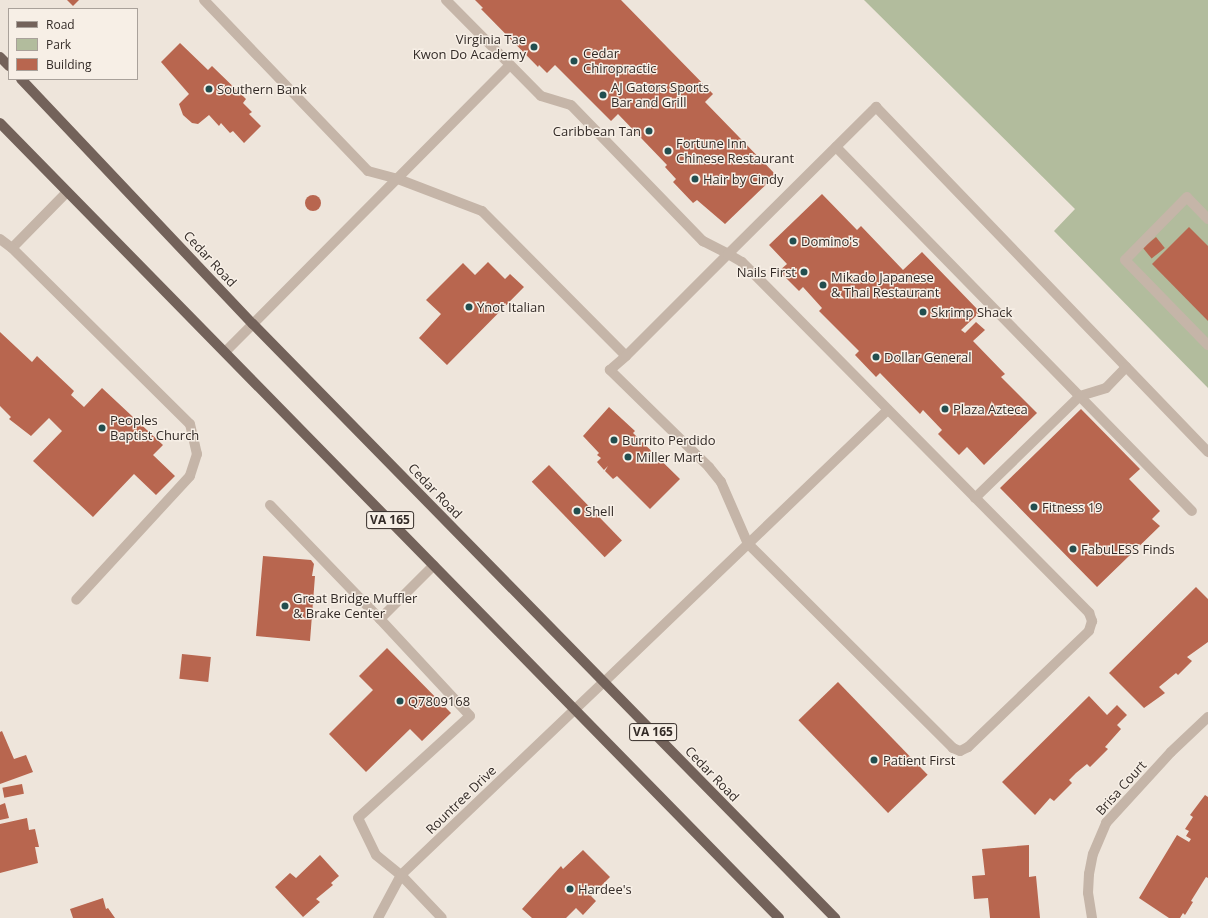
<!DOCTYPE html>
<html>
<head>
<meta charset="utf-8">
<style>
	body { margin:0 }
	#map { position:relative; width:1208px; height:918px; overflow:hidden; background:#eee5db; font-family:"Open Sans",sans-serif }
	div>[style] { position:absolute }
	.green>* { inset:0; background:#b2bc9d }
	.building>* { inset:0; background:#b8664f; transform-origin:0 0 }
	.round { border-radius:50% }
	.service>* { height:10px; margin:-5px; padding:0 5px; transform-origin:5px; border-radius:5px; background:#c5b5a8 }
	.minor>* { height:10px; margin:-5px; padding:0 5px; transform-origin:5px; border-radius:5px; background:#c5b5a8 }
	.primary>* { height:10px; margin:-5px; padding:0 5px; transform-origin:5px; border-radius:5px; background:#73625a }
	.dots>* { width:11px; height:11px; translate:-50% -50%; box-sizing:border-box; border:2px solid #f7efe6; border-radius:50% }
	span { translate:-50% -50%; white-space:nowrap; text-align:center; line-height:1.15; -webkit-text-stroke:3px #f7efe6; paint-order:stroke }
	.shield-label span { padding:1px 3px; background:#f7efe6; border:1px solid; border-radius:3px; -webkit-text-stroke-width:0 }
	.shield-label { font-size:12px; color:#332b27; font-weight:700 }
	.poi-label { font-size:13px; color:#332b27 }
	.right { translate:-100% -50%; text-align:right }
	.left { translate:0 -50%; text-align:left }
	.street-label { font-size:13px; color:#332b27 }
	.legend { position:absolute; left:8px; top:8px; width:130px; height:72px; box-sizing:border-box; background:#f7efe6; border:1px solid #a9a19a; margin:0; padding:5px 7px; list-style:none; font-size:12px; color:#332b27 }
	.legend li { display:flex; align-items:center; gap:8px; height:20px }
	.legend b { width:20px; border:1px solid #a9a19a }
</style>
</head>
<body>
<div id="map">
	<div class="green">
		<div style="clip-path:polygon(864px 0,1208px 0,1208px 388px,1054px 231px,1075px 209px)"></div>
	</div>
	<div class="building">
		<div style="clip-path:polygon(67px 0,79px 0,73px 6px)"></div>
		<div style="clip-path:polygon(475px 0,621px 0,713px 94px,705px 102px,776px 175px,725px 224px,697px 200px,693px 203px,673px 182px,676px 179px,665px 167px,667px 165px,618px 114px,611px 121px,555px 65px,547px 73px,539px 65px,538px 67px,481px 9px,483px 8px)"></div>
		<div style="clip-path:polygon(180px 43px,208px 70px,212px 66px,246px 99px,243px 103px,252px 112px,249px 114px,261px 126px,244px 143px,233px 131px,230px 133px,221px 123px,219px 126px,209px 115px,198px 124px,192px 123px,183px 115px,179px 104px,189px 94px,161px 62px)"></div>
		<div style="clip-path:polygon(822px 194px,857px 230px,861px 226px,903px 270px,922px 252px,980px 312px,961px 330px,965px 333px,976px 322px,985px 330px,973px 341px,1005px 374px,1001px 377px,1037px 413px,984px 465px,967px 447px,959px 455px,938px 434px,942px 430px,923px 410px,920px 414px,880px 373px,876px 377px,855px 355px,859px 351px,819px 311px,822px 308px,803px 287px,799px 291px,779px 271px,787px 264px,769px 245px)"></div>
		<div class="round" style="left:305px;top:195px;width:16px;height:16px"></div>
		<div style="clip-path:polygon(1189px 227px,1208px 246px,1208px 321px,1152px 264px)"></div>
		<div style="left:1156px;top:237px;width:14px;height:17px;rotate:51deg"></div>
		<div style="clip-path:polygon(488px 262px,505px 279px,510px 274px,524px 287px,447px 365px,419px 338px,441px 314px,426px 300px,463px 263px,475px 275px)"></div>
		<div style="clip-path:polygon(0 332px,32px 362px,37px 356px,74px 391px,71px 395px,84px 407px,102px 388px,163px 445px,153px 455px,175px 476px,156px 495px,134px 474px,93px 517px,33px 461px,62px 431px,49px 418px,31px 436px,9px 419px,11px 417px,0 406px)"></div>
		<div style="clip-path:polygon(609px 407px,635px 431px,633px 433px,680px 479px,650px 509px,617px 476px,613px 479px,605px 471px,608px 466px,604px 470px,597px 462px,601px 458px,597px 455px,599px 453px,583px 436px)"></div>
		<div style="clip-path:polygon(1081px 409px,1140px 469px,1129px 479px,1160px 511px,1152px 519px,1160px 526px,1097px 587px,1000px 488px)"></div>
		<div style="left:549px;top:465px;width:105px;height:24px;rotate:46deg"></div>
		<div style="clip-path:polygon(263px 556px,311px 560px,314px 564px,312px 576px,315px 576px,310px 641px,256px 636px)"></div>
		<div style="clip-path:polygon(1196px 587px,1208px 599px,1208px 642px,1187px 657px,1192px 661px,1178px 675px,1176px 673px,1159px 687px,1165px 693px,1144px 708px,1109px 673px)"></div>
		<div style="clip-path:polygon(387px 648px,451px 713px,422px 741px,410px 729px,366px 772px,329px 734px,373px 690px,359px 676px)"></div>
		<div style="left:182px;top:654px;width:29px;height:25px;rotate:6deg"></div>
		<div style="left:838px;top:682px;width:129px;height:55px;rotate:46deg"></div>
		<div style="clip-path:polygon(1089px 696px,1107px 715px,1117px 705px,1127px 715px,1117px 725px,1121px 729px,1105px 747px,1108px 749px,1090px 767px,1087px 764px,1076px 773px,1069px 780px,1072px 783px,1054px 801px,1050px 798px,1035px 815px,1002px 782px)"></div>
		<div style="clip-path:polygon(2px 731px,14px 759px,26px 755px,33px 772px,0 784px,0 732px)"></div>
		<div style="left:22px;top:784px;width:10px;height:20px;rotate:79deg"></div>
		<div style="clip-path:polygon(1205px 795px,1208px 797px,1208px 878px,1206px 877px,1191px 901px,1193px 902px,1185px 915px,1183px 913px,1180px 918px,1169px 918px,1139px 898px,1177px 835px,1189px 842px,1191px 839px,1186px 836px,1189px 831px,1185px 829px,1193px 817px,1190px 815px)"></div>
		<div style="clip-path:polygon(5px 803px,9px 818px,0 820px,0 805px)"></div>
		<div style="clip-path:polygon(27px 818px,29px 830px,35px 829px,39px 847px,35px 847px,38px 863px,0 873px,0 824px)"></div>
		<div style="clip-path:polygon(1029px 845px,1029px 877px,1036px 876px,1040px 918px,990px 918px,988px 898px,974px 899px,972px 876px,985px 875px,982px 849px)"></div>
		<div style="clip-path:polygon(583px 850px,610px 877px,591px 896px,596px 901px,583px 915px,576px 908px,566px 918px,532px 918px,522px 909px,561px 866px,563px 869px)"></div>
		<div style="clip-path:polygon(320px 855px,339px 876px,331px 883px,333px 885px,316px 899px,320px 902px,303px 917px,275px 887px,290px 873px,296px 878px)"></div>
		<div style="clip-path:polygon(103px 898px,106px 909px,108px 908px,115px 918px,73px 918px,70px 909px)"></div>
	</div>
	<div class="service">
		<div style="left:204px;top:0;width:237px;rotate:46.2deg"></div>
		<div style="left:368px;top:171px;width:31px;rotate:15deg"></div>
		<div style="left:398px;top:179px;width:90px;rotate:20.9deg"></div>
		<div style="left:482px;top:211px;width:204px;rotate:45.2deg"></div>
		<div style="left:446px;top:0;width:135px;rotate:45.3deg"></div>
		<div style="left:541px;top:96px;width:31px;rotate:17deg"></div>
		<div style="left:571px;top:105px;width:190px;rotate:45.9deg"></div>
		<div style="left:703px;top:241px;width:28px;rotate:27deg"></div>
		<div style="left:728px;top:254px;width:16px;rotate:30deg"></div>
		<div style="left:742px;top:262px;width:494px;rotate:45.3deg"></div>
		<div style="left:1089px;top:613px;width:9px;rotate:69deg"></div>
		<div style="left:1092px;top:621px;width:10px;rotate:107deg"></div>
		<div style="left:1089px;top:631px;width:168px;rotate:136.2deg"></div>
		<div style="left:968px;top:747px;width:9px;rotate:153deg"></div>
		<div style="left:960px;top:751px;width:8px;rotate:-157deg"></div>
		<div style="left:953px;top:748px;width:289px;rotate:-135.1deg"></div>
		<div style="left:748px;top:544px;width:68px;rotate:-113.5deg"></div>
		<div style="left:721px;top:482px;width:19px;rotate:-129deg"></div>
		<div style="left:709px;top:467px;width:139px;rotate:-135.6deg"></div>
		<div style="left:610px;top:370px;width:21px;rotate:-41deg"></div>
		<div style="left:626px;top:356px;width:144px;rotate:-45deg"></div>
		<div style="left:728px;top:254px;width:209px;rotate:-44.8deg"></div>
		<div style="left:876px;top:107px;width:479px;rotate:46.1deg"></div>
		<div style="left:836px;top:147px;width:509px;rotate:45.64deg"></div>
		<div style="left:67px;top:192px;width:78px;rotate:134.5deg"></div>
		<div style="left:12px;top:248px;width:250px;rotate:44.7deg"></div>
		<div style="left:190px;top:424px;width:31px;rotate:77deg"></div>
		<div style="left:197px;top:454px;width:23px;rotate:108deg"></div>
		<div style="left:190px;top:476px;width:168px;rotate:132.6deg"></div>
		<div style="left:1208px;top:219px;width:30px;rotate:-134deg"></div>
		<div style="left:1187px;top:197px;width:88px;rotate:134.5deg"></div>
		<div style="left:1125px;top:260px;width:119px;rotate:45.7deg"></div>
		<div style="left:0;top:239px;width:15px;rotate:37deg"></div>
		<div style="left:225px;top:352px;width:404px;rotate:-45.2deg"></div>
		<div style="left:975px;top:498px;width:146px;rotate:-44.2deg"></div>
		<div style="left:1080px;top:396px;width:27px;rotate:-17deg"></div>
		<div style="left:1106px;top:388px;width:29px;rotate:-46deg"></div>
		<div style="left:270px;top:505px;width:158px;rotate:46deg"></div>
		<div style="left:380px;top:619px;width:76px;rotate:-45deg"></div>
		<div style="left:380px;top:619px;width:132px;rotate:47.1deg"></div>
		<div style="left:470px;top:716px;width:151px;rotate:137.7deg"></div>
		<div style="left:358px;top:818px;width:41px;rotate:64.1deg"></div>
		<div style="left:376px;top:855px;width:32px;rotate:39deg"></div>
		<div style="left:401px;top:875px;width:59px;rotate:46.4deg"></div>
		<div style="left:604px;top:682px;width:393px;rotate:-43.8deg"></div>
	</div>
	<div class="minor">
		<div style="left:378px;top:918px;width:49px;rotate:-61.9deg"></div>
		<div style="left:401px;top:875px;width:280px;rotate:-43.6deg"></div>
		<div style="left:1092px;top:918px;width:25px;rotate:-99deg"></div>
		<div style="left:1088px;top:893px;width:19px;rotate:-87deg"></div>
		<div style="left:1089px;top:874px;width:20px;rotate:-79deg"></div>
		<div style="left:1093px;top:854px;width:34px;rotate:-67deg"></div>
		<div style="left:1106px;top:823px;width:96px;rotate:-47.5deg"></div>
		<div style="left:1171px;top:752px;width:51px;rotate:-43.4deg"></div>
	</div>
	<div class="primary">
		<div style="left:0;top:57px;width:13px;rotate:45deg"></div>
		<div style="left:21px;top:79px;width:337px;rotate:46.6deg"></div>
		<div style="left:253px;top:324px;width:832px;rotate:45.58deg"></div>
		<div style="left:0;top:123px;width:1113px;rotate:45.58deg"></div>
	</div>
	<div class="dots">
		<div style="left:534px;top:47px;background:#224e4f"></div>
		<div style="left:574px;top:61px;background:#224e4f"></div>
		<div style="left:209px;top:89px;background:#224e4f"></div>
		<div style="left:603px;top:95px;background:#224e4f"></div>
		<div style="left:649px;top:131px;background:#224e4f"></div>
		<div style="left:668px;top:151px;background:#224e4f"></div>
		<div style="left:695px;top:179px;background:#224e4f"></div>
		<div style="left:793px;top:241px;background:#224e4f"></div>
		<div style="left:804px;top:272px;background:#224e4f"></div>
		<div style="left:823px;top:285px;background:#224e4f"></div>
		<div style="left:469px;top:307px;background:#224e4f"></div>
		<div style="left:923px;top:312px;background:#224e4f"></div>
		<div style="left:876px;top:357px;background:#224e4f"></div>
		<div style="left:945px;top:409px;background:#224e4f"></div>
		<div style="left:102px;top:428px;background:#224e4f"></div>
		<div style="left:614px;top:440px;background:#224e4f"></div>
		<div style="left:628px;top:457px;background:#224e4f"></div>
		<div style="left:1034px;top:507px;background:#224e4f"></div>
		<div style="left:577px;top:511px;background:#224e4f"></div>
		<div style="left:1073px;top:549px;background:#224e4f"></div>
		<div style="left:285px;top:606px;background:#224e4f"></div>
		<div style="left:400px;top:701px;background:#224e4f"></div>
		<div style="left:874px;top:760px;background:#224e4f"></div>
		<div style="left:570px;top:889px;background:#224e4f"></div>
	</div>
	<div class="shield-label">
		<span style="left:390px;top:520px">VA 165</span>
		<span style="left:653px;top:732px">VA 165</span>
	</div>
	<div class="poi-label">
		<span class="right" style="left:526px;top:47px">Virginia Tae<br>Kwon Do Academy</span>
		<span class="left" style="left:583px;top:61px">Cedar<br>Chiropractic</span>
		<span class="left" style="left:611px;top:95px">AJ Gators Sports<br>Bar and Grill</span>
		<span class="left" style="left:217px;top:89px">Southern Bank</span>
		<span class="right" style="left:641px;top:131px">Caribbean Tan</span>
		<span class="left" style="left:676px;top:151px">Fortune Inn<br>Chinese Restaurant</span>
		<span class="left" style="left:703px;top:179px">Hair by Cindy</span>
		<span class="left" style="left:801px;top:241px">Domino's</span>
		<span class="right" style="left:796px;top:272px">Nails First</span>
		<span class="left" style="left:831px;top:285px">Mikado Japanese<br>&amp; Thai Restaurant</span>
		<span class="left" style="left:477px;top:307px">Ynot Italian</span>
		<span class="left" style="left:931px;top:312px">Skrimp Shack</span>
		<span class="left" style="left:884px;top:357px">Dollar General</span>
		<span class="left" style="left:953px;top:409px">Plaza Azteca</span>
		<span class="left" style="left:110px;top:428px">Peoples<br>Baptist Church</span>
		<span class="left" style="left:622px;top:440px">Burrito Perdido</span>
		<span class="left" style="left:636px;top:457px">Miller Mart</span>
		<span class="left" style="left:1042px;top:507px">Fitness 19</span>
		<span class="left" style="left:585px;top:511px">Shell</span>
		<span class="left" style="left:1081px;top:549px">FabuLESS Finds</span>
		<span class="left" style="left:293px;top:606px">Great Bridge Muffler<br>&amp; Brake Center</span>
		<span class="left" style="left:408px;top:701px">Q7809168</span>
		<span class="left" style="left:883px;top:760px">Patient First</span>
		<span class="left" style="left:578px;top:889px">Hardee's</span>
	</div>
	<div class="street-label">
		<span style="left:210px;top:259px;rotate:47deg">Cedar Road</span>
		<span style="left:435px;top:491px;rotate:46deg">Cedar Road</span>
		<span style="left:712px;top:774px;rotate:46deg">Cedar Road</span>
		<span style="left:1121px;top:788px;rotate:-48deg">Brisa Court</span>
		<span style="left:461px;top:800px;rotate:-44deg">Rountree Drive</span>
	</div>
	<ul class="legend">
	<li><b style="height:5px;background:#73625a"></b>Road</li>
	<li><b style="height:11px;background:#b2bc9d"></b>Park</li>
	<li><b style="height:11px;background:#b8664f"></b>Building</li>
	</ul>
</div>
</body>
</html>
